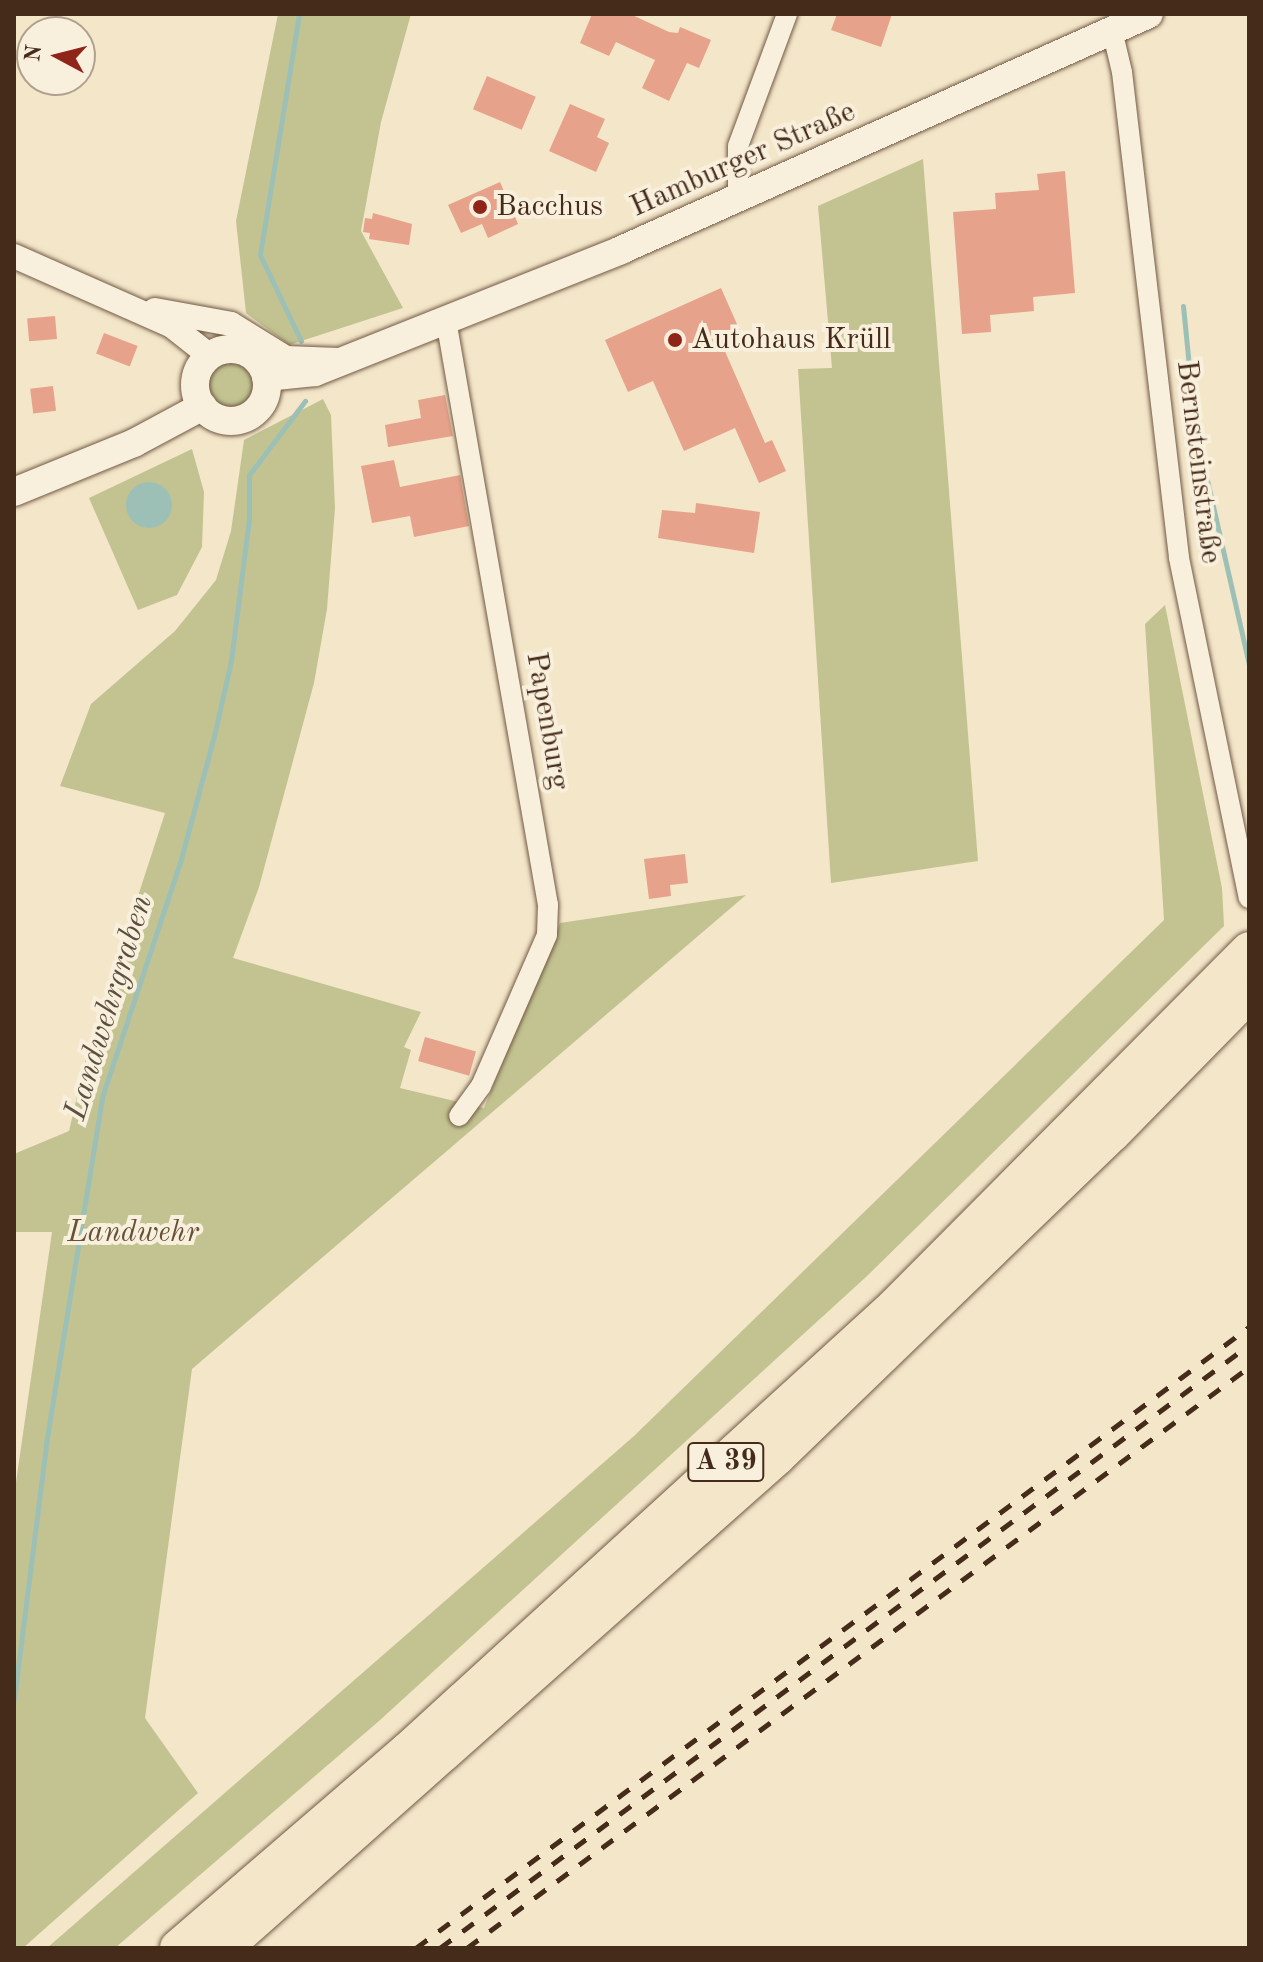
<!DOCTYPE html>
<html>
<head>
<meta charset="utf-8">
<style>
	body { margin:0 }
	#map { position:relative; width:1263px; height:1962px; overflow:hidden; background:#f4e6c9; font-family:"Old Standard TT",serif }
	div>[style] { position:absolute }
	.green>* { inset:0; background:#c3c391 }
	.round { border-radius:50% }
	.water>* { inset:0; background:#9cc0b6 }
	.stream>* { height:5px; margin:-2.5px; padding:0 2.5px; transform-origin:2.5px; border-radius:2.5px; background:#9cc0b6 }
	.building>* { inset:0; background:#e6a28a; transform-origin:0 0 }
	.roads { filter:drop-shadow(0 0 2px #715a45) drop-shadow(0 0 2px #715a45) }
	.minor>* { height:20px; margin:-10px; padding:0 10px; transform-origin:10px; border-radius:10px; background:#f8efdc }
	.tertiary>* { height:24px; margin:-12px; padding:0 12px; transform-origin:12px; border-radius:12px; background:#f8efdc }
	.secondary>* { height:28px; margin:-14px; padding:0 14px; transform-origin:14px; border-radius:14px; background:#f8efdc }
	.secondary>.ring { margin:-14px; padding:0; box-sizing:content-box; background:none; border:28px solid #f8efdc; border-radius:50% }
	.motorway>* { height:36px; margin:-18px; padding:0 18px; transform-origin:18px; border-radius:18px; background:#f4e6c9 }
	.rail>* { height:5px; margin-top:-2.5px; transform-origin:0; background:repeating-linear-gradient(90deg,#452b19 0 14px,transparent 0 28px) }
	.dots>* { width:22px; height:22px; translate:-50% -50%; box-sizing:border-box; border:4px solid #f8efdc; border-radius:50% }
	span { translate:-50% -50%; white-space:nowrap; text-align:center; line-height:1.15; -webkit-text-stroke:8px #f8efdc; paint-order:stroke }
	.shield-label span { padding:2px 6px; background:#f8efdc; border:2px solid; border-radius:6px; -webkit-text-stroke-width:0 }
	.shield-label { font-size:28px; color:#452b19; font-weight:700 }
	.street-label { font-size:30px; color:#452b19 }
	.poi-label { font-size:30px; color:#452b19 }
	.left { translate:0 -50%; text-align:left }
	.park-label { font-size:30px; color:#645137; font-style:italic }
	.water-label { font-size:32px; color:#5b5040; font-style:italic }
	.frame { position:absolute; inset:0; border:16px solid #452b19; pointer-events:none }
	.north { position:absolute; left:16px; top:16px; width:80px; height:80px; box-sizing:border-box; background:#f8efdc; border:2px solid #b0a18e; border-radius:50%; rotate:277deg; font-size:22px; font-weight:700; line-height:32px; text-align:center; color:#452b19 }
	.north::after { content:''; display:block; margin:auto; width:28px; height:36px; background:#8f2418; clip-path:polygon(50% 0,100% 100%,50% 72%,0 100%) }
</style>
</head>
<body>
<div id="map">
	<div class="green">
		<div style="clip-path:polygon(278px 14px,411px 14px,381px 122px,361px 231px,403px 308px,289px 345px,246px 313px,236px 221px)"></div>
		<div style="clip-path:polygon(923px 159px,978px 861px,831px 883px,798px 369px,832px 368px,818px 206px)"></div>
		<div class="round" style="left:208px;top:362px;width:46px;height:46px"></div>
		<div style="clip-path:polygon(323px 399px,331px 415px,335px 508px,327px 609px,314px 683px,259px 887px,233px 958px,421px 1012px,404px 1047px,411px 1050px,400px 1088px,484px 1108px,560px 923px,746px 895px,192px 1369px,145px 1718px,198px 1793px,23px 1948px,14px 1948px,14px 1496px,52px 1232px,14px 1232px,14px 1154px,69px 1131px,87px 1053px,165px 813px,60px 786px,91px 704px,175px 631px,216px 580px,231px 531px,244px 440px)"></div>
		<div style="clip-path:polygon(192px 449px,204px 492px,202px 547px,177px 595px,138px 610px,89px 498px)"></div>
		<div style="clip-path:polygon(1165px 605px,1222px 888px,1224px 926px,866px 1277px,379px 1721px,115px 1948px,47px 1948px,634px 1436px,1164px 920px,1145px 624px)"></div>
	</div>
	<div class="water">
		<div class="round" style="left:126px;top:482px;width:46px;height:46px"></div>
	</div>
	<div class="stream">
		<div style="left:299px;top:14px;width:244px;rotate:99.2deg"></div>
		<div style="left:260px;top:255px;width:95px;rotate:64.5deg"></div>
		<div style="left:1183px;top:306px;width:122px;rotate:84.3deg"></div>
		<div style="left:1195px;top:427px;width:244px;rotate:77.2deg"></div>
		<div style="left:14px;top:1699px;width:257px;rotate:-82.8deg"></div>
		<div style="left:46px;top:1444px;width:351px;rotate:-80.8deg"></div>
		<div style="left:102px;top:1097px;width:251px;rotate:-71.6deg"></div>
		<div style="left:181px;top:859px;width:127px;rotate:-75deg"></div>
		<div style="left:214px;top:736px;width:77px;rotate:-77.2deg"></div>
		<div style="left:231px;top:661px;width:144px;rotate:-82.8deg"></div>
		<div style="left:249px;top:518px;width:43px;rotate:-90deg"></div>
		<div style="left:249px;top:475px;width:93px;rotate:-52.9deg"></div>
	</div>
	<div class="building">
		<div style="clip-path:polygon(592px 14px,630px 14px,669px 32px,678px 33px,680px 27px,711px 40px,699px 68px,687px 63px,669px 101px,642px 88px,655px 60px,616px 42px,609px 56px,580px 43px)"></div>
		<div style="clip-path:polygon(837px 14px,892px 14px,881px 47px,831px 30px)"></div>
		<div style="left:487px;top:76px;width:53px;height:36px;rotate:23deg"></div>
		<div style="clip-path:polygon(570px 104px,605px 119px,597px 137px,609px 143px,596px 172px,549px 151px)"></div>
		<div style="clip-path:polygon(1065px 171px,1075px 293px,1033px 297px,1034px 311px,990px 315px,991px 332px,962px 334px,953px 212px,996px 209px,995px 193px,1039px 190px,1037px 174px)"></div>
		<div style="clip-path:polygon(500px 182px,518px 224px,488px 238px,482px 224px,461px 233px,448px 205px)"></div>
		<div style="clip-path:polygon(373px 213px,412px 224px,409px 245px,369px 239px,370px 233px,363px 232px,365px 218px,372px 219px)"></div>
		<div style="clip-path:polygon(721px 288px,744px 340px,724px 349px,765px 443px,772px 440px,786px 471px,759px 483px,735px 428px,684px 451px,653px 381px,628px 392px,605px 340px)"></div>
		<div style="left:55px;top:316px;width:23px;height:28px;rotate:85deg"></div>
		<div style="left:104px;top:333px;width:36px;height:22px;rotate:21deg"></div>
		<div style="left:53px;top:386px;width:25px;height:23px;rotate:83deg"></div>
		<div style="clip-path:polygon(445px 395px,453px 436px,388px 447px,385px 425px,421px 418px,418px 400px)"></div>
		<div style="clip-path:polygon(394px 460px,400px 487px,460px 475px,469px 526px,414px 537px,410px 516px,372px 523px,361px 466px)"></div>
		<div style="clip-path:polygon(696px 503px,760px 512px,754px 553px,658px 538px,662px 510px,695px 513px)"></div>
		<div style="clip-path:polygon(685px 854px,688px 883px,670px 885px,671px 896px,649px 899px,644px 859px)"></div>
		<div style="left:425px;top:1037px;width:53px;height:25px;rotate:16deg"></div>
	</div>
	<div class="roads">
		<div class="minor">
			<div style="left:1112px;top:30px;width:43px;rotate:76.6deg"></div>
			<div style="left:1122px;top:72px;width:489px;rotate:83.3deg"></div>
			<div style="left:1179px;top:558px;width:347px;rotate:78.4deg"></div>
			<div style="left:738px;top:200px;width:54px;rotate:-90deg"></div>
			<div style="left:738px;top:146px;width:141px;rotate:-69.6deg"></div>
			<div style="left:446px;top:320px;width:594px;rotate:80.11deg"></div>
			<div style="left:548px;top:905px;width:30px;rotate:92deg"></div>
			<div style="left:547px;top:935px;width:165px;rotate:113.6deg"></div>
			<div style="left:481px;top:1086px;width:37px;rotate:126deg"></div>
		</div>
		<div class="tertiary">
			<div style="left:14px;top:256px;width:173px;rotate:23.9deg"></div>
			<div style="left:172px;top:326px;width:48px;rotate:38.3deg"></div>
			<div style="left:155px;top:310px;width:77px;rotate:10.4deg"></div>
			<div style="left:231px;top:324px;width:65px;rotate:31.7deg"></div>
			<div style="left:286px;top:358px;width:52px;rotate:2.2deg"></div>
		</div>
		<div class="secondary">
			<div class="ring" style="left:195px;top:349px;width:44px;height:44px"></div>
			<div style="left:266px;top:377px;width:49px;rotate:-5.8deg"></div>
			<div style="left:315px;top:372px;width:329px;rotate:-21.7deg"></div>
			<div style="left:621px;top:250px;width:578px;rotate:-24.08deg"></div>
			<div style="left:14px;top:492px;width:130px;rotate:-22.2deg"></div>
			<div style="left:134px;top:443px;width:78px;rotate:-28.2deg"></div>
		</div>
		<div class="motorway">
			<div style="left:178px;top:1948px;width:301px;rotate:-40.7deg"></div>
			<div style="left:406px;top:1752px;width:660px;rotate:-42.36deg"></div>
			<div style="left:894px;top:1307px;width:503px;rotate:-45.16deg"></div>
			<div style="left:224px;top:1948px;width:740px;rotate:-41.6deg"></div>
			<div style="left:777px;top:1457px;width:465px;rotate:-44deg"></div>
			<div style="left:1112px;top:1134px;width:196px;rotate:-45.6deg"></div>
		</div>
	</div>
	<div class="rail">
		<div style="left:416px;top:1948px;width:1039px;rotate:-36.7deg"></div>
		<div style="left:440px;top:1948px;width:1009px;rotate:-36.7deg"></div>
		<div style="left:467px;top:1948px;width:974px;rotate:-36.61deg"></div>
	</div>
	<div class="dots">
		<div style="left:480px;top:207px;background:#8f2418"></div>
		<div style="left:675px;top:340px;background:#8f2418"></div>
	</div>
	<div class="shield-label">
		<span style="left:726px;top:1462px">A 39</span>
	</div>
	<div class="street-label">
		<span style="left:743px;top:160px;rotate:-24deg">Hamburger Straße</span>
		<span style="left:1198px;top:462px;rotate:83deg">Bernsteinstraße</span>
		<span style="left:547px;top:721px;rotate:80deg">Papenburg</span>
	</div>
	<div class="poi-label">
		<span class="left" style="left:496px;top:207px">Bacchus</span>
		<span class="left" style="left:691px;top:340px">Autohaus Krüll</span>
	</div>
	<div class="park-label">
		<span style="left:133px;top:1233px">Landwehr</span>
	</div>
	<div class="water-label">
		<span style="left:110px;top:1008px;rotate:-73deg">Landwehrgraben</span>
	</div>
	<div class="frame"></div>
	<div class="north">N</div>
</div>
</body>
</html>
